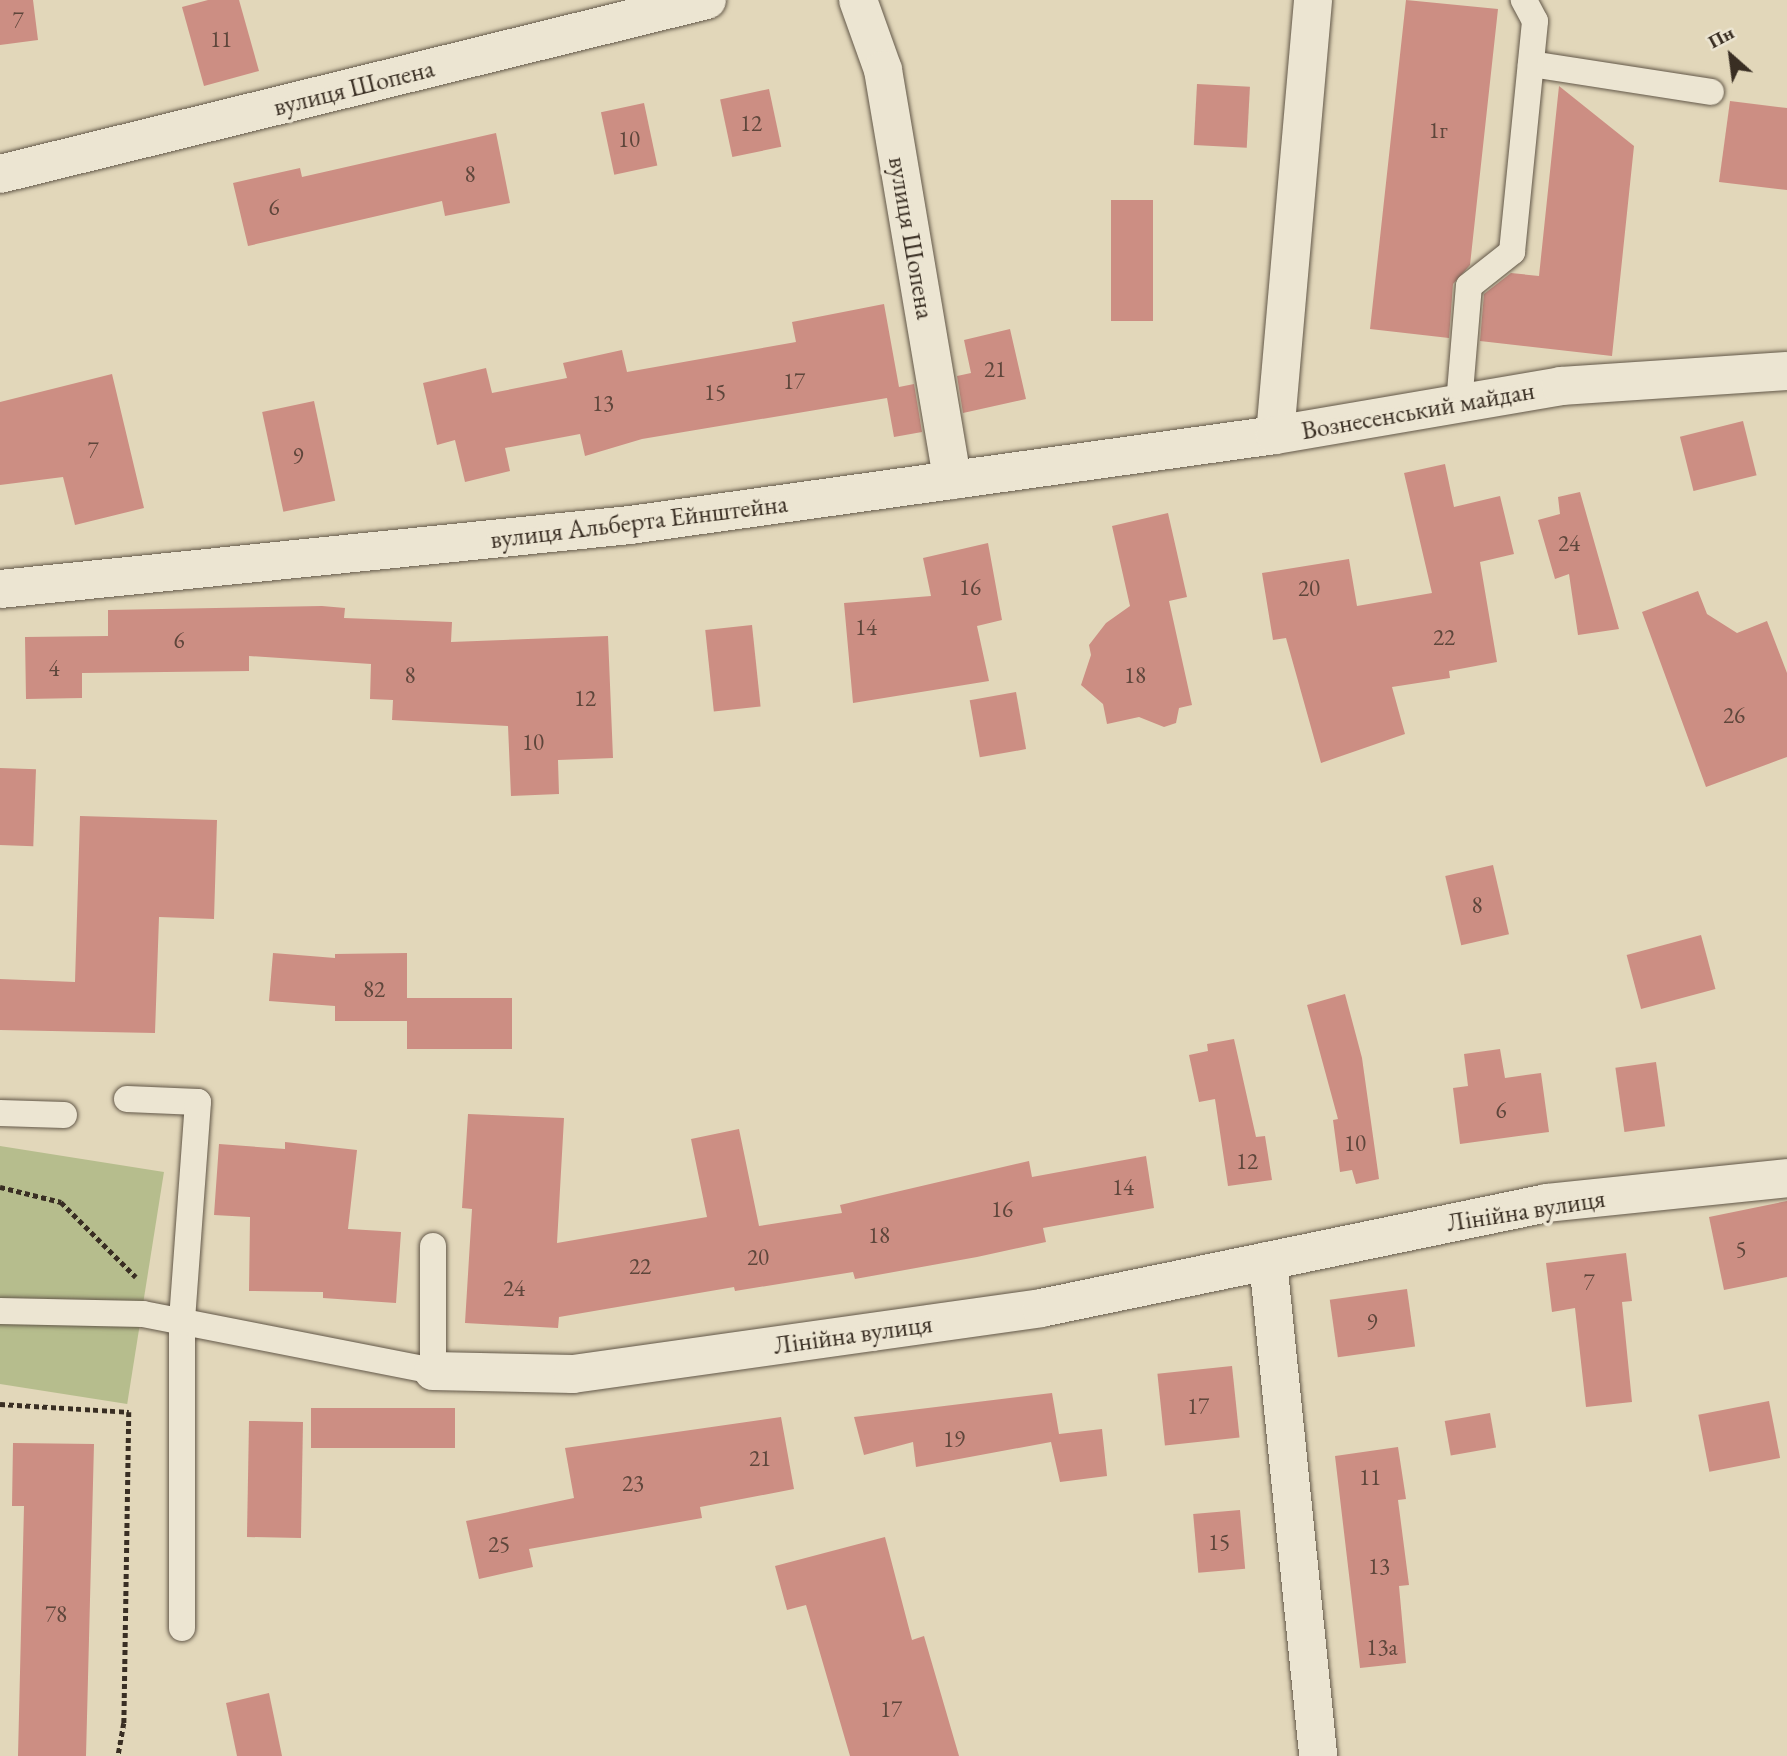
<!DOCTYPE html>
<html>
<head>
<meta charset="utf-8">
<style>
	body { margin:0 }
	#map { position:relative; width:1787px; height:1756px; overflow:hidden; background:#e2d7ba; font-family:"EB Garamond",serif }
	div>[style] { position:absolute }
	.green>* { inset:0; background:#b6bd8d; transform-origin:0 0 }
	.building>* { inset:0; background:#cc8e83; transform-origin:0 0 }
	.path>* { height:4.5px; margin-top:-2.25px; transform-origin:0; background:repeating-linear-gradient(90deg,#392e23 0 5px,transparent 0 8.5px) }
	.roads { filter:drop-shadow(0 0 2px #635849) drop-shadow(0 0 2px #635849) }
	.lane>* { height:26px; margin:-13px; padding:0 13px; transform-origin:13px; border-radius:13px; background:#ece5d2 }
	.street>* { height:38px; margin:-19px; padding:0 19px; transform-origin:19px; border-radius:19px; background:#ece5d2 }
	span { translate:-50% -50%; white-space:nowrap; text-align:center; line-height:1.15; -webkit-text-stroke:7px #ece5d2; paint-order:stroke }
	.number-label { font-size:23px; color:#5e463b }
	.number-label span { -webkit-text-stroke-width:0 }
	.street-label { font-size:26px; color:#392e23 }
	.north { position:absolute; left:1696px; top:21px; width:70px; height:70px; -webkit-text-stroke:5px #ece5d2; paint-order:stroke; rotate:332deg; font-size:19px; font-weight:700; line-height:28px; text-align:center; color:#392e23 }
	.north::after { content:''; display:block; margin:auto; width:24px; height:32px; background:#392e23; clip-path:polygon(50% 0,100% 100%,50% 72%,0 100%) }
</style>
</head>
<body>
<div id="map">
	<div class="green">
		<div style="left:0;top:1146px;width:166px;height:235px;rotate:9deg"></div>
	</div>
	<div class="building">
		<div style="clip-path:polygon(0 0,33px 0,38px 40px,0 45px)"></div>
		<div style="clip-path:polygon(208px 0,239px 0,259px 71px,204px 86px,182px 7px)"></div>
		<div style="clip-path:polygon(1406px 0,1498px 9px,1470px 265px,1453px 284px,1449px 338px,1370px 329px)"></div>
		<div style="left:1197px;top:84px;width:53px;height:61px;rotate:3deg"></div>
		<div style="clip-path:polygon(1559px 86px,1634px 146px,1612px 356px,1480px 341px,1484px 294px,1511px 273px,1539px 276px)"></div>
		<div style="left:769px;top:89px;width:59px;height:50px;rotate:78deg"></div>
		<div style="clip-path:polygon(1730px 101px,1787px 108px,1787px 190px,1719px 182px)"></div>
		<div style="left:644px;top:103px;width:64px;height:44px;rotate:78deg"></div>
		<div style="clip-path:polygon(496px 133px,510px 203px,445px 216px,442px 201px,248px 246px,233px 183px,300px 168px,302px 177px)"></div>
		<div style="left:1111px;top:200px;width:42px;height:121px"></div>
		<div style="clip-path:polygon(884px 304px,899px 387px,914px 384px,922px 432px,894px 437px,887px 398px,642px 439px,585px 456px,580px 434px,505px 448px,510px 471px,465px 482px,455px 440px,437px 445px,423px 383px,486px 368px,492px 393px,567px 378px,563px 363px,622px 350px,627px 372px,796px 342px,792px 322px)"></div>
		<div style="clip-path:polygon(1010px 329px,1026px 399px,963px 413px,957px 376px,971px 373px,964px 340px)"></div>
		<div style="clip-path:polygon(112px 374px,144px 508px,75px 525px,63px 477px,0 485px,0 402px)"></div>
		<div style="left:314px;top:401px;width:102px;height:53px;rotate:78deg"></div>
		<div style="left:1743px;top:421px;width:56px;height:65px;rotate:76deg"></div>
		<div style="clip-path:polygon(1445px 464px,1454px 507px,1500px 496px,1514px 554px,1480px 562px,1497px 662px,1449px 671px,1450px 678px,1392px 687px,1405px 734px,1321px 763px,1286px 638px,1273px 640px,1262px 573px,1349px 559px,1357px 606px,1432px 593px,1404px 473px)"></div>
		<div style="clip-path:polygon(1580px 492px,1619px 629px,1578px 635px,1569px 574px,1555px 579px,1538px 520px,1560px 514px,1558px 497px)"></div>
		<div style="clip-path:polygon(1168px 513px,1187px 597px,1169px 601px,1192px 705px,1179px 708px,1176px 723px,1164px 727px,1139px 717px,1107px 724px,1103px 704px,1081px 685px,1091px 655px,1089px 645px,1106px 623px,1130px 606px,1112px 526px)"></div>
		<div style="clip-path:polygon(988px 543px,1002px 620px,977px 626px,989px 681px,853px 703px,844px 603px,931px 596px,923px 558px)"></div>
		<div style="clip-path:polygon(1698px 591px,1707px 614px,1737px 633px,1767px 621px,1787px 673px,1787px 757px,1706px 787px,1642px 612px)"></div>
		<div style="clip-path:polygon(322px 606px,345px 608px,344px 618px,452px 622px,451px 642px,608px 636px,613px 758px,558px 760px,559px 794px,511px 796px,508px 726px,392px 720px,393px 700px,370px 699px,371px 664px,249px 656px,249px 671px,82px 673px,82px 698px,26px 699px,25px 637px,108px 636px,108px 610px)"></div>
		<div style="left:752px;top:625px;width:82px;height:47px;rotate:84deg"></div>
		<div style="left:1016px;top:692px;width:58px;height:47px;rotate:80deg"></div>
		<div style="left:0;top:768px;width:36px;height:77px;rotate:2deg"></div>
		<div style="clip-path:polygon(80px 816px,217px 820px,214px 919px,159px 917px,155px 1033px,0 1030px,0 979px,75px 982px)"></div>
		<div style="left:1493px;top:865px;width:71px;height:49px;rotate:77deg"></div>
		<div style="left:1701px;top:935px;width:56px;height:77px;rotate:75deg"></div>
		<div style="clip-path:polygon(273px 953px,335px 958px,335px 954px,407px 953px,407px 998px,512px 998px,512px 1049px,407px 1049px,407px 1021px,335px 1021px,335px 1006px,269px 1001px)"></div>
		<div style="clip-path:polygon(1345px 994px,1362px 1058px,1379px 1179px,1356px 1184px,1352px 1170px,1340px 1172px,1333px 1120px,1338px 1119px,1307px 1005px)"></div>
		<div style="clip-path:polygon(1234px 1039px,1256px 1137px,1265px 1136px,1272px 1180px,1228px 1186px,1215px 1099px,1199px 1102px,1189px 1055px,1208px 1051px,1207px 1044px)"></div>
		<div style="clip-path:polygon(1500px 1049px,1505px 1078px,1541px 1073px,1549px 1132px,1460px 1144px,1453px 1088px,1468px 1086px,1464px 1054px)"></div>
		<div style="left:1656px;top:1062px;width:65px;height:41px;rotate:82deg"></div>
		<div style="clip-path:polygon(468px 1114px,564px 1118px,557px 1243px,707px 1217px,691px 1139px,739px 1129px,759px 1226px,842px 1213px,840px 1205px,1029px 1161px,1032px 1177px,1146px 1156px,1154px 1208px,1043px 1228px,1046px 1242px,977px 1257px,855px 1279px,853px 1272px,735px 1291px,734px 1287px,559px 1317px,558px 1328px,465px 1323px,472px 1209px,462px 1208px)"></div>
		<div style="clip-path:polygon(285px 1142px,357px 1150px,348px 1229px,401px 1232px,396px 1303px,323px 1298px,323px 1292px,249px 1291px,250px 1217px,214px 1215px,219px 1144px,285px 1149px)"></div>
		<div style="clip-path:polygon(1787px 1201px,1787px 1277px,1724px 1290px,1709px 1217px)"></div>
		<div style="clip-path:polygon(1626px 1253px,1632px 1301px,1622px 1302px,1632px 1402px,1586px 1407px,1575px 1308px,1552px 1312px,1546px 1263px)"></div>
		<div style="left:1407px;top:1289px;width:58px;height:78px;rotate:82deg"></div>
		<div style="left:1232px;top:1366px;width:72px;height:75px;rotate:84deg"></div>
		<div style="clip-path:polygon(1052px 1393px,1059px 1434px,1102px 1429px,1107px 1476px,1060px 1482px,1051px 1442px,916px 1467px,913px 1442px,864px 1455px,854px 1417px)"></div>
		<div style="left:1769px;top:1401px;width:58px;height:72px;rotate:79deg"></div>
		<div style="left:455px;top:1408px;width:40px;height:144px;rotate:90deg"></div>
		<div style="left:1490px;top:1413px;width:35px;height:46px;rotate:80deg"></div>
		<div style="clip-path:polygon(781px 1417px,794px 1489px,700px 1507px,702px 1518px,529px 1549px,533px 1567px,479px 1579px,466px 1521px,574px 1498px,565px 1448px)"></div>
		<div style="left:249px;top:1421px;width:54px;height:116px;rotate:1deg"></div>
		<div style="clip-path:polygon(13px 1443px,94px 1444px,86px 1756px,18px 1756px,24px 1506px,12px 1506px)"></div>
		<div style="clip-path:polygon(1398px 1447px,1406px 1499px,1398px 1500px,1409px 1585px,1399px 1586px,1406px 1663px,1360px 1668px,1335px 1456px)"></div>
		<div style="left:1240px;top:1510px;width:59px;height:47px;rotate:85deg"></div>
		<div style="clip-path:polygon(885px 1537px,912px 1640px,924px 1636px,959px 1756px,850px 1756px,806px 1605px,787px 1610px,775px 1566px)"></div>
		<div style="clip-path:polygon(269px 1693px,282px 1756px,237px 1756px,226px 1703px)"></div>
	</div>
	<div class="path">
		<div style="left:0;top:1187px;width:63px;rotate:13.8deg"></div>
		<div style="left:61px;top:1202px;width:106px;rotate:45deg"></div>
		<div style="left:0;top:1404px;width:129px;rotate:3.5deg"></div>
		<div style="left:129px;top:1412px;width:311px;rotate:90.9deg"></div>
		<div style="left:124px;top:1723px;width:34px;rotate:100deg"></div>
	</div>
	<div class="roads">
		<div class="lane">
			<div style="left:1531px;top:64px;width:182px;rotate:8.8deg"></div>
			<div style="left:1459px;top:404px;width:118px;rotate:-85.2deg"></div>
			<div style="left:1469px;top:286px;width:55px;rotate:-38.3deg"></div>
			<div style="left:1512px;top:252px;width:232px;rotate:-84.3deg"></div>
			<div style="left:1535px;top:21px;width:24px;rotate:-118deg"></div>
			<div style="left:127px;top:1099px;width:71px;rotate:2.4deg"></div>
			<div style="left:198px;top:1102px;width:221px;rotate:94.2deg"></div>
			<div style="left:182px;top:1322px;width:306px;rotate:90deg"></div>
			<div style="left:0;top:1113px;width:64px;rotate:1.8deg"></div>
			<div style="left:0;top:1311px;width:143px;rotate:1.2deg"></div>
			<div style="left:143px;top:1314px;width:296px;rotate:11.1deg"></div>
			<div style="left:433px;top:1371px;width:125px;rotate:-90deg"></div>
		</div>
		<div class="street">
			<div style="left:858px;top:0;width:74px;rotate:70.3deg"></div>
			<div style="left:883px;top:70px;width:416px;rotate:80.4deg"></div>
			<div style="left:0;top:174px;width:728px;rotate:-13.83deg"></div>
			<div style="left:1275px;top:435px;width:437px;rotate:-85deg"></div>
			<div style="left:0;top:589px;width:633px;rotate:-5.8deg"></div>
			<div style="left:630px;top:525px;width:651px;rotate:-7.94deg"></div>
			<div style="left:1275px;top:435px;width:290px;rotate:-9.7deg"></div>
			<div style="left:1561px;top:386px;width:226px;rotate:-3.8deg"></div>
			<div style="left:1268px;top:1261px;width:498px;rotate:84.2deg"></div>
			<div style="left:433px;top:1371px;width:140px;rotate:1.2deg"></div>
			<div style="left:573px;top:1374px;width:473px;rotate:-8deg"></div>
			<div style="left:1041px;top:1308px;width:517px;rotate:-11.72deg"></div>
			<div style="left:1547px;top:1203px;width:241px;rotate:-5.9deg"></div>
		</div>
	</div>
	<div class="number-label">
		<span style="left:18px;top:20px">7</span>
		<span style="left:221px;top:39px">11</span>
		<span style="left:751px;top:123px">12</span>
		<span style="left:1438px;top:130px">1г</span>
		<span style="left:629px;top:139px">10</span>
		<span style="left:470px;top:174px">8</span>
		<span style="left:274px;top:207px">6</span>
		<span style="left:995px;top:369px">21</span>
		<span style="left:794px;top:381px">17</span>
		<span style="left:715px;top:392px">15</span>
		<span style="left:603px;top:403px">13</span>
		<span style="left:93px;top:450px">7</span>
		<span style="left:298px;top:456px">9</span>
		<span style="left:1569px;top:543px">24</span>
		<span style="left:970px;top:587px">16</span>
		<span style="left:1309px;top:588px">20</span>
		<span style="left:866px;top:627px">14</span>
		<span style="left:1444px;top:637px">22</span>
		<span style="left:179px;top:640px">6</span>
		<span style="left:54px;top:668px">4</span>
		<span style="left:410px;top:675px">8</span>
		<span style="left:1135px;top:675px">18</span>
		<span style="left:585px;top:698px">12</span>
		<span style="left:1734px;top:715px">26</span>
		<span style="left:533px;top:742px">10</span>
		<span style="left:1477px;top:905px">8</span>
		<span style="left:374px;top:989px">82</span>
		<span style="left:1501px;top:1110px">6</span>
		<span style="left:1355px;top:1143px">10</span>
		<span style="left:1247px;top:1161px">12</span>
		<span style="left:1123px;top:1187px">14</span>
		<span style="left:1002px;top:1209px">16</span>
		<span style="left:879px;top:1235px">18</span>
		<span style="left:1741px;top:1249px">5</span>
		<span style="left:758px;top:1257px">20</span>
		<span style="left:640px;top:1266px">22</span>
		<span style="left:1589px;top:1282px">7</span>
		<span style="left:514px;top:1288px">24</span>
		<span style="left:1372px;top:1322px">9</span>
		<span style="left:1198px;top:1406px">17</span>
		<span style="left:954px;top:1439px">19</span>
		<span style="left:760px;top:1458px">21</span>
		<span style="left:1370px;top:1477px">11</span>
		<span style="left:633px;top:1483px">23</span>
		<span style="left:1219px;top:1542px">15</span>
		<span style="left:499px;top:1544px">25</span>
		<span style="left:1379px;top:1566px">13</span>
		<span style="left:56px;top:1614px">78</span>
		<span style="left:1382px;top:1647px">13а</span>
		<span style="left:891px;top:1709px">17</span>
	</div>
	<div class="street-label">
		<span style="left:354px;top:88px;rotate:-14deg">вулиця Шопена</span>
		<span style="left:911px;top:238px;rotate:80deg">вулиця Шопена</span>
		<span style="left:1418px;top:411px;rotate:-10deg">Вознесенський майдан</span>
		<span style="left:639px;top:522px;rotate:-7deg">вулиця Альберта Ейнштейна</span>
		<span style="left:1526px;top:1211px;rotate:-9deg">Лінійна вулиця</span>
		<span style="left:853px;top:1335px;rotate:-8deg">Лінійна вулиця</span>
	</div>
	<div class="north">Пн</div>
</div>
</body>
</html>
